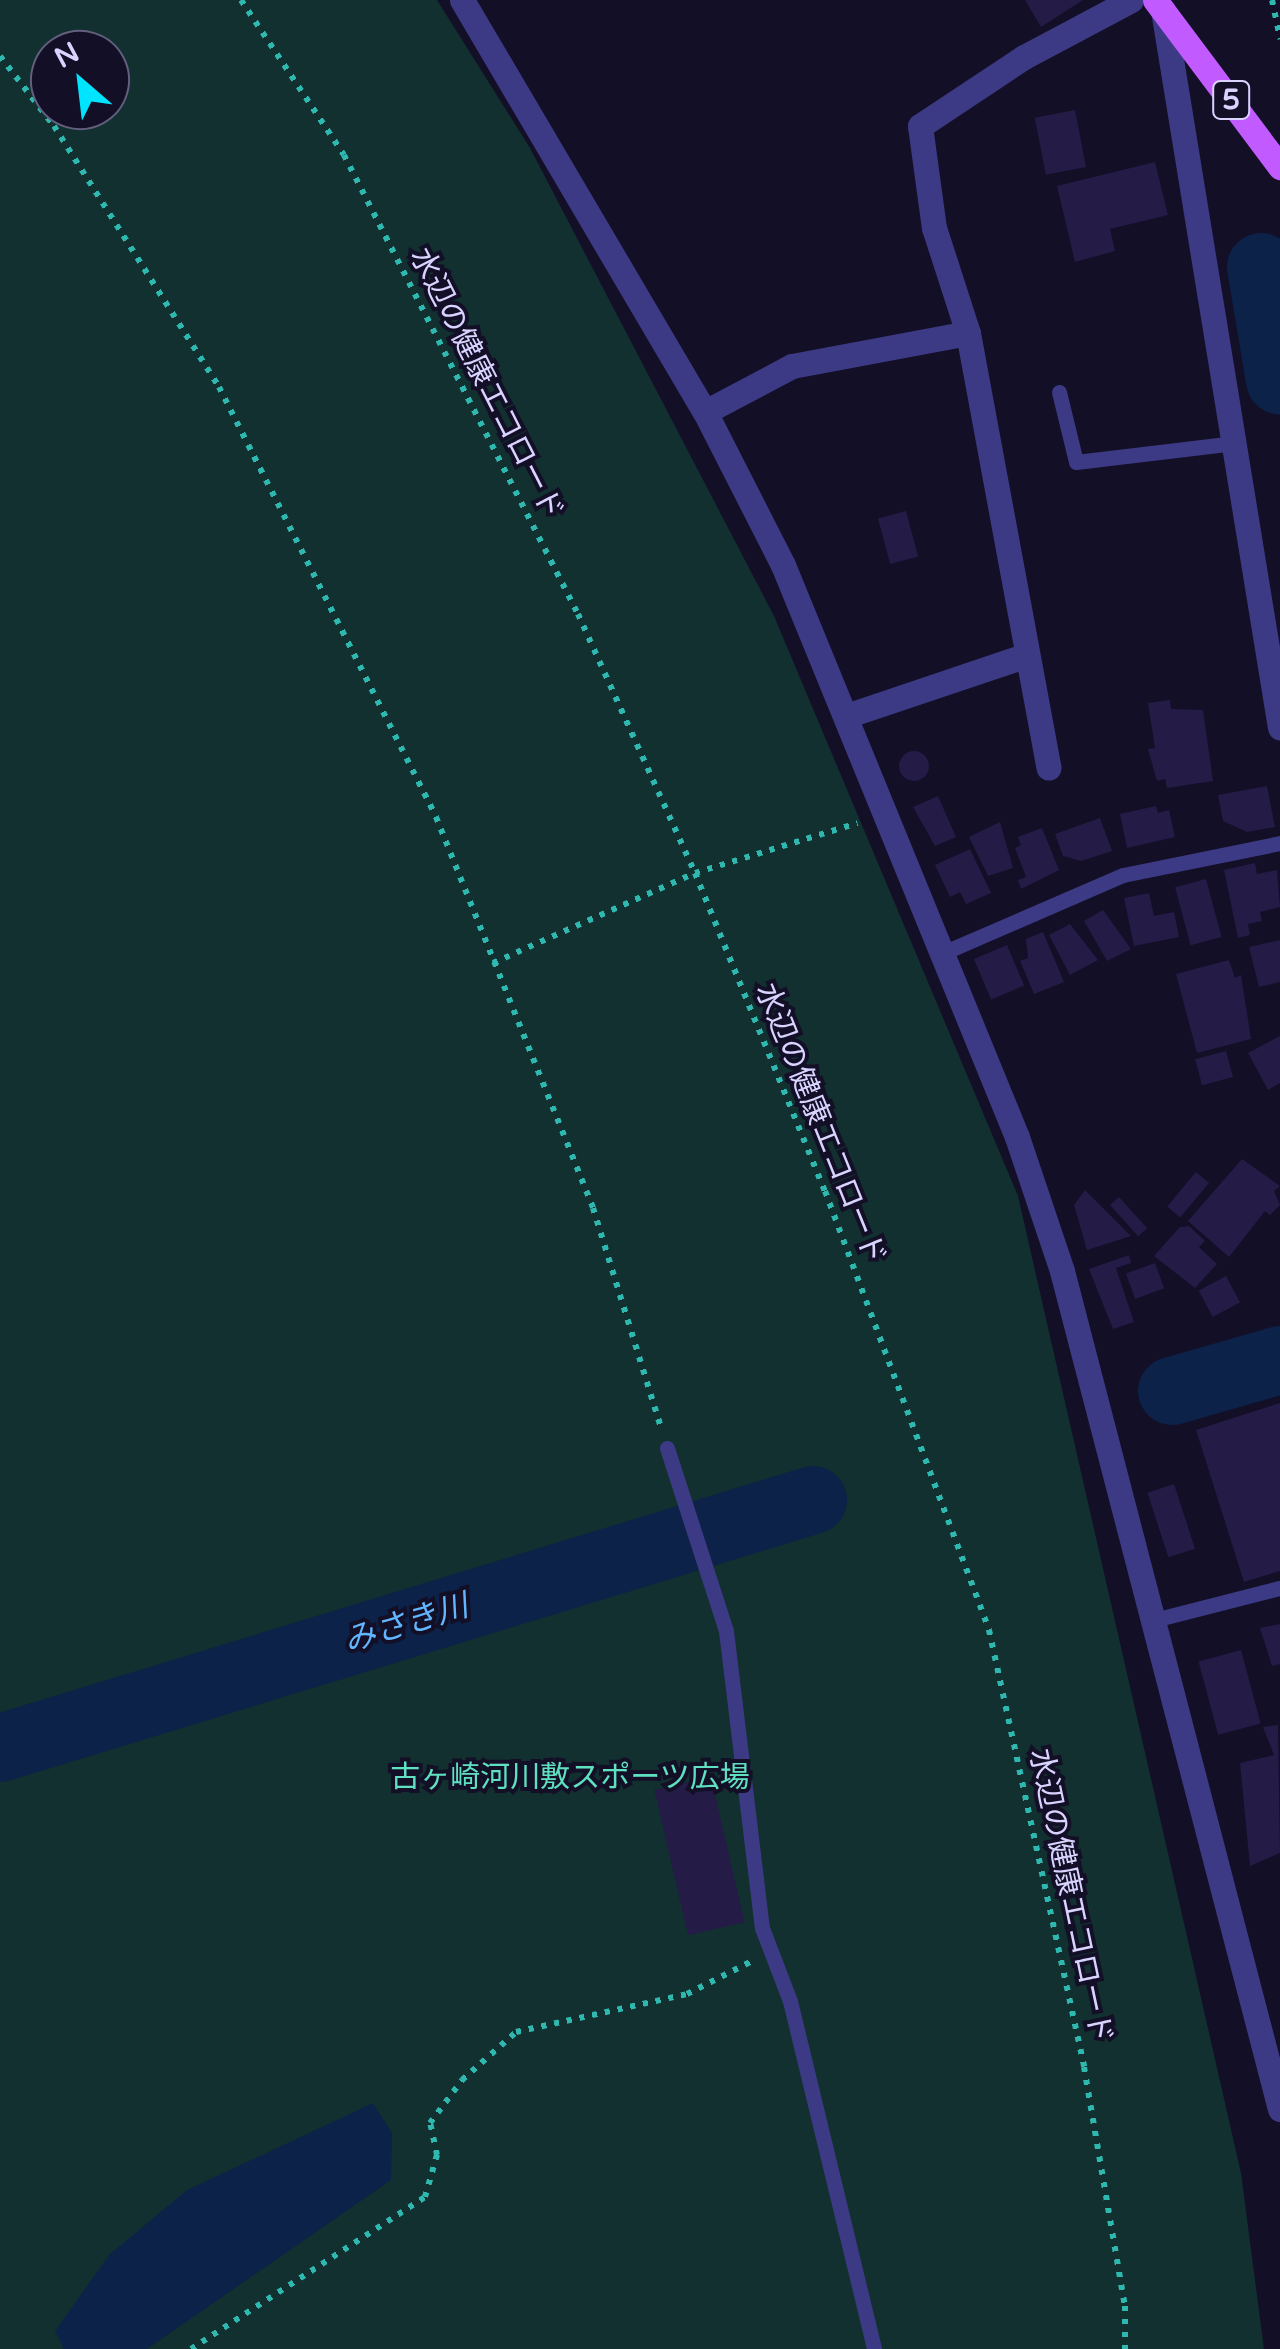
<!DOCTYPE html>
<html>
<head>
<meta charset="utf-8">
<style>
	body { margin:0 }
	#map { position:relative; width:1280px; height:2349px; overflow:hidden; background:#130f26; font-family:"Varela Round","Noto Sans JP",sans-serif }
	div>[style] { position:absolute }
	.green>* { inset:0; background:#12302f }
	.water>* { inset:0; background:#0c2248 }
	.river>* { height:68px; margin:-34px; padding:0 34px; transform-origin:34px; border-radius:34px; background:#0c2248 }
	.building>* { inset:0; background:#241b47; transform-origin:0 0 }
	.round { border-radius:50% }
	.path>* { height:6px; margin-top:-3px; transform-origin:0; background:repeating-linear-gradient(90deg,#2fb8b0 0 5px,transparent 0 13px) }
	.service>* { height:15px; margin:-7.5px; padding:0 7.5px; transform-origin:7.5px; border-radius:7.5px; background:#3d3a85 }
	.minor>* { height:25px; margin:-12.5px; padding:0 12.5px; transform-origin:12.5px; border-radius:12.5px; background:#3d3a85 }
	.primary>* { height:25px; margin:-12.5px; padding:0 12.5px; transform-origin:12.5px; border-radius:12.5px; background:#c25bff }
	span { translate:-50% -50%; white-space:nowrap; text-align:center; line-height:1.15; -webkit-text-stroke:8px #130f26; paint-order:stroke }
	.shield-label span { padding:2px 8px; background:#130f26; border:2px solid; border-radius:8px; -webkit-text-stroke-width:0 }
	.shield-label { font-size:28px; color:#d9d4ff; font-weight:700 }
	.street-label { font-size:30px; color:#d9d4ff }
	.park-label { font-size:30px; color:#5fe0c0 }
	.water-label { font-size:32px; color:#62b6ff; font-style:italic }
	.north { position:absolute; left:30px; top:30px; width:100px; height:100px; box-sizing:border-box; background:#130f26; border:2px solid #625e7d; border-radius:50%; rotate:332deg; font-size:28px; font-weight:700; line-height:40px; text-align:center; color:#d9d4ff }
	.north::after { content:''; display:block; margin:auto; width:35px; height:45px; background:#00e5ff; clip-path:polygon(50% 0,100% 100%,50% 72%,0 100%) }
</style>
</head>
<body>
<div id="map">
	<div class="green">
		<div style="clip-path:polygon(evenodd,0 0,437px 0,530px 148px,774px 616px,1018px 1196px,1241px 2173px,1264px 2349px,0 2349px,0 0,50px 50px,110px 50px,110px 110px,50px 110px,50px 50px)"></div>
	</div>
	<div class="water">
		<div style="clip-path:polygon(373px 2103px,392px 2133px,391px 2180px,147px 2349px,64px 2349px,55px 2331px,109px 2255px,187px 2190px)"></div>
	</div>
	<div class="river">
		<div style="left:1261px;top:267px;width:115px;rotate:80.5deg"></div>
		<div style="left:1172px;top:1391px;width:112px;rotate:-16deg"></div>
		<div style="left:0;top:1748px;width:850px;rotate:-16.96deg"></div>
	</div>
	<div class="building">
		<div style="clip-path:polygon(1025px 0,1083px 0,1041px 27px)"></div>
		<div style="left:1075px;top:110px;width:58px;height:41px;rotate:79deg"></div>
		<div style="clip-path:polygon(1155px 162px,1168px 215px,1110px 229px,1115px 251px,1075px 262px,1057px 186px)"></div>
		<div style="left:906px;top:511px;width:47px;height:29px;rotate:75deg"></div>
		<div style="clip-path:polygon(1170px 700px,1171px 709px,1203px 710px,1213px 781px,1167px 788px,1165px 779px,1157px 781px,1148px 749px,1155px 748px,1148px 703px)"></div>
		<div class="round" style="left:899px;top:751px;width:30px;height:30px"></div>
		<div style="clip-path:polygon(1267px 786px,1275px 827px,1247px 832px,1223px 821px,1218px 795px)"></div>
		<div style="clip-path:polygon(938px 796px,956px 837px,935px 846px,913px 807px)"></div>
		<div style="clip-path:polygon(1156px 806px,1158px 813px,1169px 810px,1175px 837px,1127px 848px,1120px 814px)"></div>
		<div style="clip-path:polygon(1100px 818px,1112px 851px,1081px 861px,1063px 856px,1055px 834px)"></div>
		<div style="clip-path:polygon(1000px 822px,1013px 868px,988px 876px,969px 837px)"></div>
		<div style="clip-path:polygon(1042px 828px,1059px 870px,1021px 889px,1018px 880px,1026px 877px,1015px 848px,1021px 845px,1018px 837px)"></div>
		<div style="clip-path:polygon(970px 849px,991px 893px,966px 904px,960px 892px,950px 897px,935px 865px)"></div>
		<div style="clip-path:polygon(1255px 863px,1257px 874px,1277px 870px,1280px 907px,1260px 912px,1262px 921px,1248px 924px,1250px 935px,1238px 938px,1224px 870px)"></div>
		<div style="left:1206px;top:879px;width:60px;height:32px;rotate:75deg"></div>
		<div style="clip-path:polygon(1149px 893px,1154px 916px,1174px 912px,1179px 937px,1134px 946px,1124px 898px)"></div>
		<div style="clip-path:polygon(1103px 910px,1131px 949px,1107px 961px,1084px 921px)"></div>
		<div style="clip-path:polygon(1070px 924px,1098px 960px,1070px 975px,1049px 935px)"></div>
		<div style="clip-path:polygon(1043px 932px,1064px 982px,1034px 994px,1020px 961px,1028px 958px,1026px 939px)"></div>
		<div style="clip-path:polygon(1280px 940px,1280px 982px,1259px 987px,1249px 947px)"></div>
		<div style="left:1007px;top:945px;width:44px;height:36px;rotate:67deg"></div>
		<div style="clip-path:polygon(1229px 960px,1235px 978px,1241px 975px,1251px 1039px,1197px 1053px,1176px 974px)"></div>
		<div style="clip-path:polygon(1280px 1036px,1280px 1083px,1268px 1090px,1248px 1053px)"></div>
		<div style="left:1226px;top:1051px;width:27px;height:32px;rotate:75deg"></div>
		<div style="clip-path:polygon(1242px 1159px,1280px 1186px,1274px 1191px,1280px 1205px,1270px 1215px,1265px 1211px,1229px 1257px,1188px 1221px)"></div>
		<div style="left:1196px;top:1172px;width:17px;height:45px;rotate:40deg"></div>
		<div style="clip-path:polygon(1085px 1190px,1131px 1236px,1087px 1250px,1074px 1205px)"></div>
		<div style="left:1119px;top:1197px;width:42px;height:12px;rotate:48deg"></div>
		<div style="clip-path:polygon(1189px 1226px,1205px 1241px,1199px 1247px,1217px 1264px,1195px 1288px,1154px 1256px,1180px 1227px)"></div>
		<div style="clip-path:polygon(1129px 1255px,1131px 1263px,1116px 1268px,1134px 1322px,1113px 1329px,1089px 1269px)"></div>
		<div style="left:1155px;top:1263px;width:27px;height:31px;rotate:70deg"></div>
		<div style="left:1226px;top:1276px;width:30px;height:31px;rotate:62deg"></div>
		<div style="clip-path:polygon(1280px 1403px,1280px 1571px,1244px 1582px,1196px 1430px)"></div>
		<div style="left:1174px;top:1484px;width:68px;height:28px;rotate:72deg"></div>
		<div style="clip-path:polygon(1280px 1624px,1280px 1664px,1272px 1666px,1260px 1628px)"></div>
		<div style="left:1241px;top:1650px;width:76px;height:44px;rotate:75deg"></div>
		<div style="clip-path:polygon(1278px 1725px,1280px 1853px,1250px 1866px,1240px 1763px,1274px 1755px,1263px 1727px)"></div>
		<div style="left:711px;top:1777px;width:149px;height:58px;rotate:77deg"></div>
	</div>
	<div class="path">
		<div style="left:241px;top:0;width:186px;rotate:56.4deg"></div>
		<div style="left:344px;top:155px;width:515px;rotate:62.99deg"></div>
		<div style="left:578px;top:614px;width:284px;rotate:65.7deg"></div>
		<div style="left:695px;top:873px;width:344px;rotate:67.8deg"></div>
		<div style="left:825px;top:1191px;width:469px;rotate:69.5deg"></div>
		<div style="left:989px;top:1630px;width:447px;rotate:77.7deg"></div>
		<div style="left:1084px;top:2067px;width:242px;rotate:80.3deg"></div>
		<div style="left:1125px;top:2306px;width:43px;rotate:90deg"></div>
		<div style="left:1272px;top:0;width:40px;rotate:78deg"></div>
		<div style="left:0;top:56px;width:88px;rotate:52.4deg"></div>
		<div style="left:54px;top:126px;width:309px;rotate:57.7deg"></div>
		<div style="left:219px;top:387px;width:482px;rotate:63.2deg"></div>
		<div style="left:436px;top:817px;width:421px;rotate:68.1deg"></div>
		<div style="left:593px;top:1208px;width:229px;rotate:72.8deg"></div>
		<div style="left:493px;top:963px;width:221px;rotate:-24deg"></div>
		<div style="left:695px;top:873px;width:170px;rotate:-17.1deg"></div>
		<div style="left:191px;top:2349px;width:279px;rotate:-33deg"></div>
		<div style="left:425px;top:2197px;width:44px;rotate:-74.1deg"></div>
		<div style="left:437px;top:2155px;width:33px;rotate:-102deg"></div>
		<div style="left:430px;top:2123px;width:54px;rotate:-53.3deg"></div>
		<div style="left:462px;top:2080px;width:72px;rotate:-41.6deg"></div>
		<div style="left:516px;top:2032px;width:175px;rotate:-12.5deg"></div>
		<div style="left:687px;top:1994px;width:73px;rotate:-26.9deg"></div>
	</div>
	<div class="service">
		<div style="left:1059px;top:392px;width:72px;rotate:76.3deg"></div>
		<div style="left:1076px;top:462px;width:160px;rotate:-6.8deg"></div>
		<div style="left:945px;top:952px;width:194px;rotate:-23.4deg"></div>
		<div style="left:1123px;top:875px;width:160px;rotate:-11.5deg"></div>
		<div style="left:667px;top:1448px;width:192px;rotate:72.1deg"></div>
		<div style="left:726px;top:1631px;width:299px;rotate:83.1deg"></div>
		<div style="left:762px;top:1928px;width:78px;rotate:69deg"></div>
		<div style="left:790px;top:2001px;width:358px;rotate:76.4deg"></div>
		<div style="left:1154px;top:1620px;width:130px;rotate:-14.3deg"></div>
	</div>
	<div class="minor">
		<div style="left:462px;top:0;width:478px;rotate:59.5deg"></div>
		<div style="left:705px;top:412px;width:172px;rotate:63deg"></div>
		<div style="left:783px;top:565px;width:618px;rotate:67.75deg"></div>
		<div style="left:1017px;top:1137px;width:141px;rotate:71.4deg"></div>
		<div style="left:1062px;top:1271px;width:866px;rotate:75.42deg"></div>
		<div style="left:1163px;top:10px;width:727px;rotate:80.74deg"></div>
		<div style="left:968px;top:333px;width:442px;rotate:79.5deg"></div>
		<div style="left:705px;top:412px;width:98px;rotate:-27.9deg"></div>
		<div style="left:792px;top:366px;width:179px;rotate:-10.6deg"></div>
		<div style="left:968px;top:333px;width:110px;rotate:-107.9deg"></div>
		<div style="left:934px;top:228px;width:103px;rotate:-97.8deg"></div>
		<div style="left:920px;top:126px;width:125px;rotate:-33.6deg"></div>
		<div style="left:1024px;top:57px;width:121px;rotate:-28deg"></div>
		<div style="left:846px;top:716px;width:191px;rotate:-18.6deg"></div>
	</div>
	<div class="primary">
		<div style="left:1155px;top:0;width:209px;rotate:53.2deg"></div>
	</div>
	<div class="shield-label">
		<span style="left:1231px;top:100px">5</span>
	</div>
	<div class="street-label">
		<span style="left:486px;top:384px;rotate:63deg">水辺の健康エコロード</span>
		<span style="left:820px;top:1124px;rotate:68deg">水辺の健康エコロード</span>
		<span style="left:1070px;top:1896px;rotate:78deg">水辺の健康エコロード</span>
	</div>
	<div class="park-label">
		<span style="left:570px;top:1778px">古ヶ崎河川敷スポーツ広場</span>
	</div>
	<div class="water-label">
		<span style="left:406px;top:1624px;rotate:-17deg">みさき川</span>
	</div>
	<div class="north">N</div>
</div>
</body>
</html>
